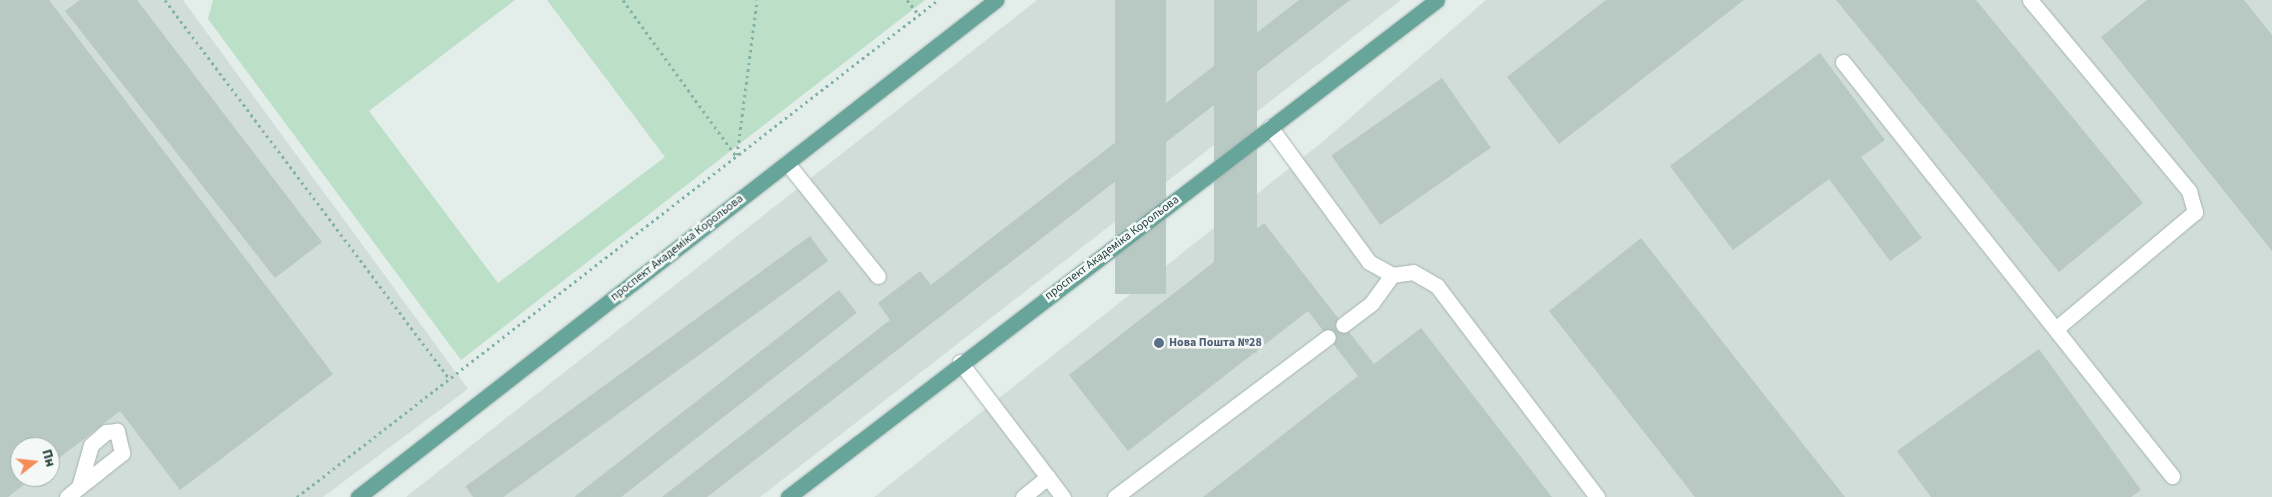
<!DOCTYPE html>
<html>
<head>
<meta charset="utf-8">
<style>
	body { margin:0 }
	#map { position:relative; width:2272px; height:497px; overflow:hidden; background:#e3edea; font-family:"Source Sans 3",sans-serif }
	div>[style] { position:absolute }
	.built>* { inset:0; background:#d1ddd9 }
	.green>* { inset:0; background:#bcdfc8 }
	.building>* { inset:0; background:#b8c8c3; transform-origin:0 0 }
	.path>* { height:3px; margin-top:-1.5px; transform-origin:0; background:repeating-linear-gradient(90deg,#83b2a7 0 2.5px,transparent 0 6.5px) }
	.roads { filter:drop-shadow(0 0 1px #a5b5b2) drop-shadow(0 0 1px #a5b5b2) }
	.minor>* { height:15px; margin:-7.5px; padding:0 7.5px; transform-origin:7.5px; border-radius:7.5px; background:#fff }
	.major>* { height:15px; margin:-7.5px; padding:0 7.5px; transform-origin:7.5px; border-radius:7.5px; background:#67a499 }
	.dots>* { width:14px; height:14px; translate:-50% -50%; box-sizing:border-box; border:2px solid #f4f9f7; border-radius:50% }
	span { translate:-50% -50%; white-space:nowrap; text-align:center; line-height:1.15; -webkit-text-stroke:5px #f4f9f7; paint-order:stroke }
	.street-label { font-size:12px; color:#223f3a }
	.service-label { font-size:12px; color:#4e5e75; font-weight:700 }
	.left { translate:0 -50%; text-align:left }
	.north { position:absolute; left:10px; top:437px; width:50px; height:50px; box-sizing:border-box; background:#f4f9f7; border:1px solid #a0afab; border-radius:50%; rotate:74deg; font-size:14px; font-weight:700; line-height:20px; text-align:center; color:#223f3a }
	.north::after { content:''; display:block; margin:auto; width:18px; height:22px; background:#f58d59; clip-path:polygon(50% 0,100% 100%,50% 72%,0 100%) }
</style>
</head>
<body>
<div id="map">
	<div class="built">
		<div style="clip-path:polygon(evenodd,0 0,183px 0,468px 389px,323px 497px,0 497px,0 0,20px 447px,50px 447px,50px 477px,20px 477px,20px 447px)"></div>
		<div style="clip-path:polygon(1037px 0,1401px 0,760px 497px,406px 497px)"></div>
		<div style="clip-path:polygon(1486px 0,2272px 0,2272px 497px,874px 497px,1320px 144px)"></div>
	</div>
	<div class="green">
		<div style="clip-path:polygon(213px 0,515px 0,369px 111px,498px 283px,665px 157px,547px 0,925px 0,461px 360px,208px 19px)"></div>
	</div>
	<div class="building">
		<div style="clip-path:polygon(0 0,49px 0,333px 374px,180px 490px,120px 411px,50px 465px,50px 447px,20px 447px,20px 477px,34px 477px,8px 497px,0 497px)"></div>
		<div style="clip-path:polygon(80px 0,137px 0,322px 242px,275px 278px,65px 11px)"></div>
		<div style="left:1115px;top:0;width:51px;height:294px"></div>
		<div style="left:1214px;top:0;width:43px;height:353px"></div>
		<div style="clip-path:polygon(1299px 0,1350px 0,707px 497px,662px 497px,890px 320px,878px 303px,920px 271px,931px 285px)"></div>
		<div style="clip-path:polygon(1606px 0,1744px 0,1559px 144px,1507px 77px)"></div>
		<div style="clip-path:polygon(1836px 0,1976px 0,2143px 203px,2059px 272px)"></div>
		<div style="clip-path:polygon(2147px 0,2244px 0,2272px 35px,2272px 251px,2101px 37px)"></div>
		<div style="clip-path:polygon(1820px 53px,1885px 140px,1861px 157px,1922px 238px,1890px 261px,1829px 179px,1733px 250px,1670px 166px)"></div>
		<div style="left:1442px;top:78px;width:85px;height:135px;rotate:55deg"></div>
		<div style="clip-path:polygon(1264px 223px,1374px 364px,1421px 328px,1552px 497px,1203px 497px,1358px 376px,1308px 311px,1128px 451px,1069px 375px)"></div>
		<div style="left:810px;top:236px;width:31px;height:426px;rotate:54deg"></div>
		<div style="clip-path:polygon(1641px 238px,1788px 425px,1845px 497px,1695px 497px,1549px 311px)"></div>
		<div style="left:839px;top:290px;width:29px;height:335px;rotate:52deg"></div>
		<div style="clip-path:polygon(2039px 349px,2141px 490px,2131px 497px,1931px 497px,1897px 451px)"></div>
	</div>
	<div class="path">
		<div style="left:165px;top:0;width:474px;rotate:53.1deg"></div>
		<div style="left:623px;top:0;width:193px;rotate:54.1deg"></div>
		<div style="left:907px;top:0;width:19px;rotate:51deg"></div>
		<div style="left:737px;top:155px;width:156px;rotate:-82.6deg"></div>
		<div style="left:297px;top:497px;width:811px;rotate:-37.79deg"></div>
	</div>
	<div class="roads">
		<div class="minor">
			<div style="left:2030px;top:0;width:249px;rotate:50.2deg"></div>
			<div style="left:2189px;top:191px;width:22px;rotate:74deg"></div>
			<div style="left:2195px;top:212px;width:180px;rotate:140deg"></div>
			<div style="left:1843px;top:62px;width:529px;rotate:51.53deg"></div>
			<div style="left:1270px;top:127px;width:167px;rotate:53.7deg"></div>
			<div style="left:1369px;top:262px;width:26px;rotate:29deg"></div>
			<div style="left:1392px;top:275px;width:34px;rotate:126deg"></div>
			<div style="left:1372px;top:303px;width:36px;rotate:143deg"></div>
			<div style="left:787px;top:163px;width:145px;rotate:51.2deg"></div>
			<div style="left:1392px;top:275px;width:21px;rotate:-8deg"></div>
			<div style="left:1413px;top:272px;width:28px;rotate:30deg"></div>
			<div style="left:1437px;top:286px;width:265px;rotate:52.8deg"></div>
			<div style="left:960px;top:362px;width:170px;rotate:52.7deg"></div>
			<div style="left:67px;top:497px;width:16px;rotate:-40deg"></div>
			<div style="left:79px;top:487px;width:24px;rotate:-38deg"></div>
			<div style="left:98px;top:472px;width:31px;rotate:-38deg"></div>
			<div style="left:122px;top:453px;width:23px;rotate:-103deg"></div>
			<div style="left:117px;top:431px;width:11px;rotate:175deg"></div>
			<div style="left:106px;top:432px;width:20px;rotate:139deg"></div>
			<div style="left:91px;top:445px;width:44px;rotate:105.9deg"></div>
			<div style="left:1023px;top:497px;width:32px;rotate:-39deg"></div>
			<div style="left:1115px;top:497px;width:266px;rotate:-36.9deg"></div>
		</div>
		<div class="major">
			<div style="left:358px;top:497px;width:809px;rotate:-37.92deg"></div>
			<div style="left:788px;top:497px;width:817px;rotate:-37.44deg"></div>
		</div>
	</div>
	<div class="dots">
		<div style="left:1159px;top:343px;background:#5c6f8a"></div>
	</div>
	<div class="street-label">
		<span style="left:677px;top:248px;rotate:-38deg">проспект Академіка Корольова</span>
		<span style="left:1112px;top:248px;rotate:-37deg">проспект Академіка Корольова</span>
	</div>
	<div class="service-label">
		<span class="left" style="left:1169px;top:343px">Нова Пошта №28</span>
	</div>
	<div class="north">Пн</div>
</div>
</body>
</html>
